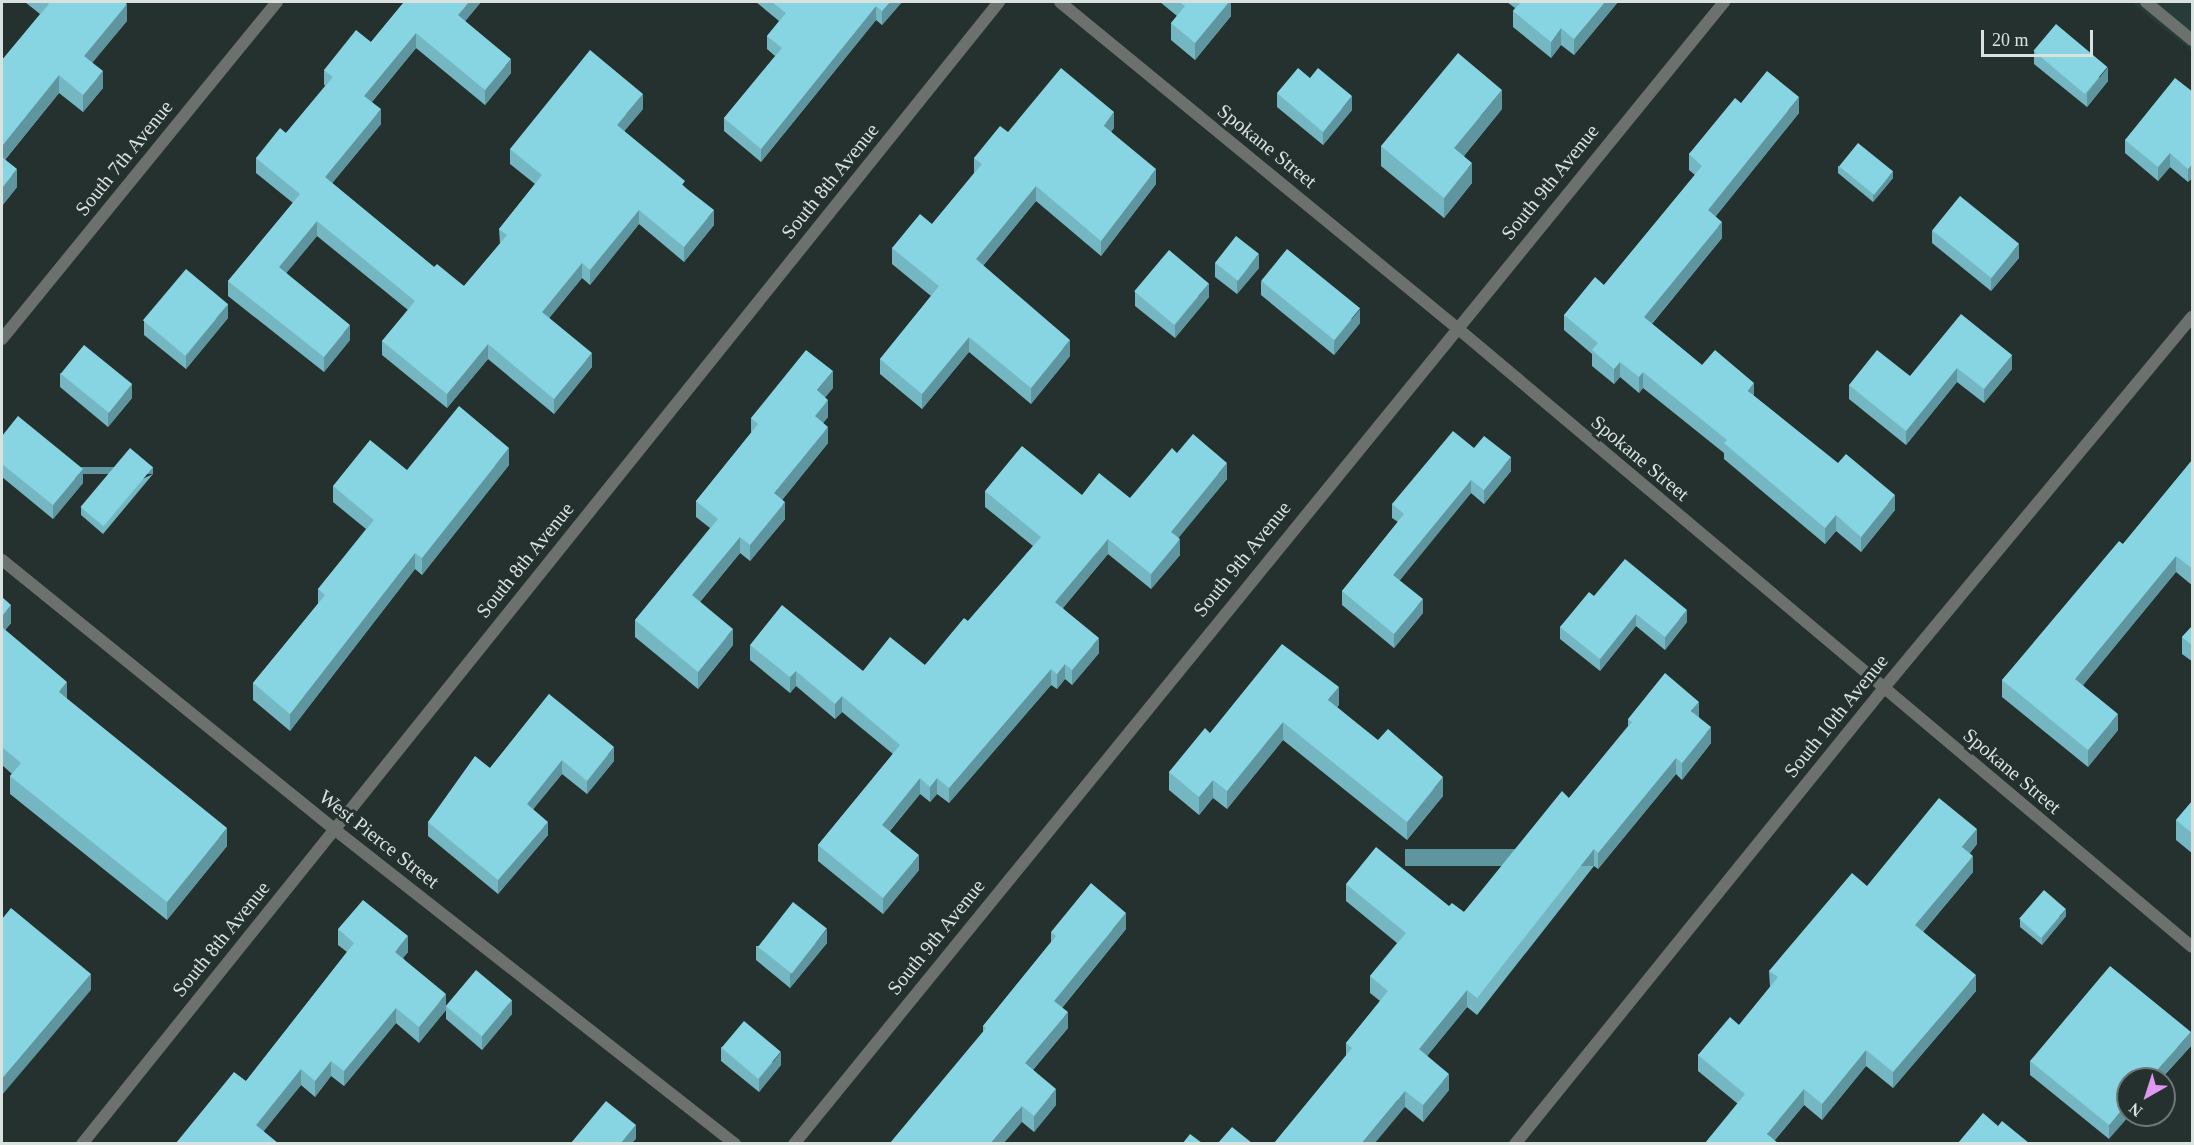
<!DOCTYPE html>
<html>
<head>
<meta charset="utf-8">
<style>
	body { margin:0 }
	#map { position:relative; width:2194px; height:1145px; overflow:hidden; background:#24312e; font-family:Georgia,serif }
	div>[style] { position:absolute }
	.built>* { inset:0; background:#273c38 }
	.minor>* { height:12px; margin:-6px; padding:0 6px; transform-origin:6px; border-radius:6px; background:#6c716e }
	.wall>* { inset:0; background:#74b7c3 }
	.shaded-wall>* { inset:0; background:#5e959f; transform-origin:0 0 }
	.building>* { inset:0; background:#87d5e3; transform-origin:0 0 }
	span { translate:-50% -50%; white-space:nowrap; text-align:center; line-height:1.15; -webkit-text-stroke:6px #24312e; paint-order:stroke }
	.street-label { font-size:20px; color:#dae2e0 }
	.frame { position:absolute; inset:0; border:3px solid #dae2e0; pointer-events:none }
	.north { position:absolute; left:2116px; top:1067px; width:60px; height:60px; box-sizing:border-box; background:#24312e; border:2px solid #6d7875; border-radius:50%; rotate:219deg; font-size:16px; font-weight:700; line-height:24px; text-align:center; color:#dae2e0 }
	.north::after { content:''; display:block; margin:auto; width:21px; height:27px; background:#df98f1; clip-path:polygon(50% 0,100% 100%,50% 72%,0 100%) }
	.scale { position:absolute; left:1981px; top:30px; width:112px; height:27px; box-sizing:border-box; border:3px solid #dae2e0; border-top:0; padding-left:8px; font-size:18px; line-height:21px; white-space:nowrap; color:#dae2e0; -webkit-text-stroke:4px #24312e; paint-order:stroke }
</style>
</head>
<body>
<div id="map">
	<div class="built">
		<div style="clip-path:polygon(2131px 2px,2192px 2px,2192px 51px)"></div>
	</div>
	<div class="minor">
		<div style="left:1060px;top:2px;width:512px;rotate:39.38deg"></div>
		<div style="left:1456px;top:327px;width:962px;rotate:40.11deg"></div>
		<div style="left:2146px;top:2px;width:60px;rotate:39.6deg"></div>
		<div style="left:2px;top:339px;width:435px;rotate:-50.8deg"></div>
		<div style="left:2px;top:560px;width:427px;rotate:39deg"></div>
		<div style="left:334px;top:829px;width:510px;rotate:38.15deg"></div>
		<div style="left:82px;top:1144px;width:1465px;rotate:-51.24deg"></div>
		<div style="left:794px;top:1144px;width:1473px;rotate:-50.84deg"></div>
		<div style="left:1515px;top:1144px;width:585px;rotate:-51.03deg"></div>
		<div style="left:1883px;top:689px;width:484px;rotate:-50.3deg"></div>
	</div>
	<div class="wall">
		<div style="clip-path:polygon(25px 2px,124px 2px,127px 21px,92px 62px,103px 88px,83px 112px,59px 93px,5px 160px,17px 187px,2px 206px,2px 60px,40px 14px)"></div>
		<div style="clip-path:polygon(404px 2px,481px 2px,465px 21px,511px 73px,485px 105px,416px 48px,372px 102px,381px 124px,332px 183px,434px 267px,464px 286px,500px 244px,499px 229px,535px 184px,510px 164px,510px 149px,643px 109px,624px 131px,685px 187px,714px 225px,684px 262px,639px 224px,590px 285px,582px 278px,549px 318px,592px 367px,554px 414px,488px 359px,447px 408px,382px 355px,382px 341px,408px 310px,317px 236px,286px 273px,350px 340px,324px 372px,228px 296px,228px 281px,293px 203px,256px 173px,256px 158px,286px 133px,325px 86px,324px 84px,324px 70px,371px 42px)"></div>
		<div style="clip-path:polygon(756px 2px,902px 2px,882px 25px,876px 20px,761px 162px,724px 131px,724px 118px,775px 56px,767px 49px,767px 36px,779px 21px)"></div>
		<div style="clip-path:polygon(1160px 2px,1231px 2px,1231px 16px,1195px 60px,1171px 40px,1171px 23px,1177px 16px)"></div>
		<div style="clip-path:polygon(1507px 2px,1618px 2px,1574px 55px,1561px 45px,1551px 58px,1513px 27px,1513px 11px,1515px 8px)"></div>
		<div style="clip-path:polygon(2034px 51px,2108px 81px,2087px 107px,2034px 64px)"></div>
		<div style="clip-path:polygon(2193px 92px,2193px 177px,2188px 182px,2170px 167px,2158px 181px,2125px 153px,2125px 140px)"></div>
		<div style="clip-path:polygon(1277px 93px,1352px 110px,1323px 145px,1277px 107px)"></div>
		<div style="clip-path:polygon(1741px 103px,1799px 113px,1715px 217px,1722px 238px,1652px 324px,1702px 365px,1754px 396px,1895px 510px,1861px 552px,1836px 531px,1825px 544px,1724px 459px,1724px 453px,1643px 388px,1639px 393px,1620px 377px,1614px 384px,1592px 366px,1592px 354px,1564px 330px,1564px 315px,1604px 285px,1695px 175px,1689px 170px,1689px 154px)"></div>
		<div style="clip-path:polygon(1502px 109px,1464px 156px,1472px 183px,1444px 218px,1381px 166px,1381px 146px)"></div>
		<div style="clip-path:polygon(1114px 128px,1111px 132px,1156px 184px,1101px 256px,1036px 201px,983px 266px,1070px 356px,1031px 404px,969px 352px,922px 409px,880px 374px,880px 359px,931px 296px,892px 264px,892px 248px,932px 224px,974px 173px,974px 158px,1008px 132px)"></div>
		<div style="clip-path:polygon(1838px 166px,1893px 178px,1873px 202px,1838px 173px)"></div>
		<div style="clip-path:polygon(1932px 230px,2019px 258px,1991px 291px,1932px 243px)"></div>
		<div style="clip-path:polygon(1215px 263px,1259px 268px,1237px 294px,1215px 277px)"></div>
		<div style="clip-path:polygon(1261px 281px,1360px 323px,1334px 355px,1261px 295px)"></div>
		<div style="clip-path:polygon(1135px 292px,1209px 297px,1175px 338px,1135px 306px)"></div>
		<div style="clip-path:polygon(228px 318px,186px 369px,144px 335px,144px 321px)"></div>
		<div style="clip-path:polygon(2012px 355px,2012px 369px,1984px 403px,1957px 382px,1906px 445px,1849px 399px,1849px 385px,1910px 376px)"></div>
		<div style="clip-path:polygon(60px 373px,132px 398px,108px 427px,60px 387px)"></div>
		<div style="clip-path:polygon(833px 388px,825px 397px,828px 417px,823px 423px,828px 443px,782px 500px,785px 519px,750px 561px,740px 553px,700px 602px,733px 645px,698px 689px,635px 637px,635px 620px,710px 528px,696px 517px,696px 501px,751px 433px,751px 418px)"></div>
		<div style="clip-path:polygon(2px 436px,83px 483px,53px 519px,2px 477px)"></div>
		<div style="clip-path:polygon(1474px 448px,1511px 471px,1484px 504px,1471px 493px,1399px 580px,1423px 613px,1394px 648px,1342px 605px,1342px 591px,1398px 522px,1392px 518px,1392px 504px)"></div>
		<div style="clip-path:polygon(1177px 453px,1227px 479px,1178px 538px,1180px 555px,1151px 589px,1108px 554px,1063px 608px,1099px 653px,1072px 685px,1065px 679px,1057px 689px,1051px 685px,949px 803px,937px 794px,930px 802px,920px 794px,890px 831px,919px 870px,883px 914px,818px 861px,818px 845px,893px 754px,842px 712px,835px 719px,796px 686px,790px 693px,750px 660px,750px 645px,863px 671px,925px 665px,968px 621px,1033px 546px,985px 507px,985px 491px,1082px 495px,1130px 498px)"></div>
		<div style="clip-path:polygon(2193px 459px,2193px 586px,2176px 572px,2083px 685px,2118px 730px,2088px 767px,2002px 697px,2002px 680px,2123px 544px)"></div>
		<div style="clip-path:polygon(509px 465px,422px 575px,415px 569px,290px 731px,253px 700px,253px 683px,318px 604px,318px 589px,366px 529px,333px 502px,333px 486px,407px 470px)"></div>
		<div style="clip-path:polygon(153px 474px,103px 534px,81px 515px,81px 508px)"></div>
		<div style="clip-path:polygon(1594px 596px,1687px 622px,1665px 650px,1636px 626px,1600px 671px,1560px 639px,1560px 627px)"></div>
		<div style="clip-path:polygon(2px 597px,11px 623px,5px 630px,67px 699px,227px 846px,167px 920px,10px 794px,10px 776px,12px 774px,2px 765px)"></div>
		<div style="clip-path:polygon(2193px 625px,2193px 662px,2182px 654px,2182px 637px)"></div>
		<div style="clip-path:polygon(549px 694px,614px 761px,587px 794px,562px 774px,533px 809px,548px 835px,498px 894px,428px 836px,428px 822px,490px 768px)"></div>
		<div style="clip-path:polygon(1339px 705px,1337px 707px,1443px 796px,1407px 840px,1283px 740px,1227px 809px,1213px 798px,1199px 815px,1169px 790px,1169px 772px,1210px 733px)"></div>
		<div style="clip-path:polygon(1699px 717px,1711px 743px,1682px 780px,1676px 774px,1598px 869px,1594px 866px,1477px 1015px,1467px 1007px,1427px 1056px,1449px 1090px,1423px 1122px,1405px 1107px,1346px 1055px,1346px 1043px,1380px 1001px,1370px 993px,1370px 976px,1397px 943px,1346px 901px,1346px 884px,1449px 906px,1464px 912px,1569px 798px,1628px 726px,1628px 719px)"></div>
		<div style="clip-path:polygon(2193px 800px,2193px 854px,2176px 840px,2176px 820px)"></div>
		<div style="clip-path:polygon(1977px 844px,1970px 853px,1973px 872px,1923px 932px,1976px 991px,1893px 1088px,1866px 1066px,1822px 1120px,1804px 1105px,1775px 1140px,1738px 1104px,1698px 1071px,1698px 1055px,1739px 1025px,1770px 987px,1769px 971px,1867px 886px)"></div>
		<div style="clip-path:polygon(2066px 916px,2042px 945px,2020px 927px,2020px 920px)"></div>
		<div style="clip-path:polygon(338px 929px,408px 952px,403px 958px,446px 1010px,419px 1043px,396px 1023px,344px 1086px,331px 1076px,315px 1097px,301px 1085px,263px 1131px,176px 1143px,246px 1081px,347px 952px,338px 945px)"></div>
		<div style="clip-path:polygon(1126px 929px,1062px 1008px,1068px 1028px,1033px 1070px,1056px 1105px,1034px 1132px,1022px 1122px,983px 1031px,983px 1026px,1051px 942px,1051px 932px)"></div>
		<div style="clip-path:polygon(827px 943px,790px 988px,756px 960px,756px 946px)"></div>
		<div style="clip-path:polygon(446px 1006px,512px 1014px,482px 1050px,446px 1019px)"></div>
		<div style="clip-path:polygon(2191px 1046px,2161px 1079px,2128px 1079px,2109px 1139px,2030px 1075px,2030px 1061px)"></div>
		<div style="clip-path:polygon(721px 1047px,781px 1065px,759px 1092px,721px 1061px)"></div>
	</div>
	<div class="shaded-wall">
		<div style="clip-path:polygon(469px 2px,481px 2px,458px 30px,458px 15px)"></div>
		<div style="clip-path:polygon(890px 2px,902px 2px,882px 25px,882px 11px)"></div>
		<div style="clip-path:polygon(1229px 2px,1231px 2px,1231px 16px,1195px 60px,1195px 43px)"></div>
		<div style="clip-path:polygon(1605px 2px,1618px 2px,1574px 55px,1574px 39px)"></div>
		<div style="clip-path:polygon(127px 4px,127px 21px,84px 73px,84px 56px)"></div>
		<div style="clip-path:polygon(876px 6px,876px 20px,761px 162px,761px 149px)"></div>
		<div style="clip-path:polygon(1561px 28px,1561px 45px,1551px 58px,1551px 42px)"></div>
		<div style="clip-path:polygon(416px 33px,416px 48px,364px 111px,364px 96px)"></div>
		<div style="clip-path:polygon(511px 59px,511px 73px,485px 105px,485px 90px)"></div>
		<div style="clip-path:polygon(2108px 67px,2108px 81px,2087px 107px,2087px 93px)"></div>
		<div style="clip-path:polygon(103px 71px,103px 88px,83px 112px,83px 95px)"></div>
		<div style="clip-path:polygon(59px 75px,59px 93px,2px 163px,2px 146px)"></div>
		<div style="clip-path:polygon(1502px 90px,1502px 109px,1454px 168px,1454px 148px)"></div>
		<div style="clip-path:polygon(643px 94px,643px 109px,617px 140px,617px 125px)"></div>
		<div style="clip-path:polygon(1352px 96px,1352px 110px,1323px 145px,1323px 132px)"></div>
		<div style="clip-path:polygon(1799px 97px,1799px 113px,1708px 226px,1708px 210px)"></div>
		<div style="clip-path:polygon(381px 109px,381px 124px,325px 192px,325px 177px)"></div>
		<div style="clip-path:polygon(1114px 112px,1114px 128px,1104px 141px,1104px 126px)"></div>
		<div style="clip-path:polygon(2170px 153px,2170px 167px,2158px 181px,2158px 167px)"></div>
		<div style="clip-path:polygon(1472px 163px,1472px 183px,1444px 218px,1444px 198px)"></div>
		<div style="clip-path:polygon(2193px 163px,2193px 177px,2188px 182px,2188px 169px)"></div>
		<div style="clip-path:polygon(17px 169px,17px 187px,2px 206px,2px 188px)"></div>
		<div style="clip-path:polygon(1156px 169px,1156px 184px,1101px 256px,1101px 241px)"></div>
		<div style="clip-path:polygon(1893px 171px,1893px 178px,1873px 202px,1873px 195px)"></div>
		<div style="clip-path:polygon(1036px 186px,1036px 201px,976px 274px,976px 259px)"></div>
		<div style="clip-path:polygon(639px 210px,639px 224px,590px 285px,590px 270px)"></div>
		<div style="clip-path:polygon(714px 210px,714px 225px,684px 262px,684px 247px)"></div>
		<div style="clip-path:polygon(317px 221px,317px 236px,279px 282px,279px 267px)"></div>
		<div style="clip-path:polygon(1722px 222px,1722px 238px,1644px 333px,1644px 317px)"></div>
		<div style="clip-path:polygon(2019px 244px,2019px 258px,1991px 291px,1991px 278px)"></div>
		<div style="clip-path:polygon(1259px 254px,1259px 268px,1237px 294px,1237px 281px)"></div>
		<div style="clip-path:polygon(582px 263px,582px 278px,542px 327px,542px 312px)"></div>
		<div style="clip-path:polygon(1209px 283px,1209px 297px,1175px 338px,1175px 325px)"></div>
		<div style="clip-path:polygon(228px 304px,228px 318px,186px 369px,186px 356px)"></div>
		<div style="clip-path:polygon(1360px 309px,1360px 323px,1334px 355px,1334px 341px)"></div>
		<div style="clip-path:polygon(350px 325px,350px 340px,324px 372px,324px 357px)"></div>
		<div style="clip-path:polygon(969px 337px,969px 352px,922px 409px,922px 394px)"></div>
		<div style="clip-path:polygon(1070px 340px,1070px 356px,1031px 404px,1031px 388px)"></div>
		<div style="clip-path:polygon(488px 344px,488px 359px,447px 408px,447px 394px)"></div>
		<div style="clip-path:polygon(592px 353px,592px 367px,554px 414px,554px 399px)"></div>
		<div style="clip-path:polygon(2012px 355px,2012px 369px,1984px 403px,1984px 389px)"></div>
		<div style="clip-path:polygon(1620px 362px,1620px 377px,1614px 384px,1614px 369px)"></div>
		<div style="clip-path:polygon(1957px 368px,1957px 382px,1906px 445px,1906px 431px)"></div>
		<div style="clip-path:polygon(833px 371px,833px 388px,817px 407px,817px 390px)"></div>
		<div style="clip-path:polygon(1643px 372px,1643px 388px,1639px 393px,1639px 377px)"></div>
		<div style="clip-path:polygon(1754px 383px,1754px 398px,1748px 391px)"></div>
		<div style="clip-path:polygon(132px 384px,132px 398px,108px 427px,108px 413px)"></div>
		<div style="clip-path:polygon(828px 400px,828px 417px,815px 433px,815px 416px)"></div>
		<div style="clip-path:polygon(828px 427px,828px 443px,774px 510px,774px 493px)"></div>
		<div style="clip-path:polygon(509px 448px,509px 465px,422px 575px,422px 558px)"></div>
		<div style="clip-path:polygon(1511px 457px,1511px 471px,1484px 504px,1484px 490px)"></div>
		<div style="clip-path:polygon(1227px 463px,1227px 479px,1171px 547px,1171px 532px)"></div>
		<div style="left:153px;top:467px;width:7px;height:78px;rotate:90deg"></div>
		<div style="clip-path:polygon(83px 469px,83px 483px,53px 519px,53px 505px)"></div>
		<div style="clip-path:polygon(1471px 480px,1471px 493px,1393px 589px,1393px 575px)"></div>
		<div style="clip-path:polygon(1895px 495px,1895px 510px,1861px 552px,1861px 537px)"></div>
		<div style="clip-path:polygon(785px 502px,785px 519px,750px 561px,750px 545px)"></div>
		<div style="clip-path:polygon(1836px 515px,1836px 531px,1825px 544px,1825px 528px)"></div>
		<div style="clip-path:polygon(740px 537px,740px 553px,692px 611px,692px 595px)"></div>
		<div style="clip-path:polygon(1108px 539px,1108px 554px,1055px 617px,1055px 602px)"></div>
		<div style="clip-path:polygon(1180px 539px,1180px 555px,1151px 589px,1151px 574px)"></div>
		<div style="clip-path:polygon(415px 553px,415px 569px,290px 731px,290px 714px)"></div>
		<div style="clip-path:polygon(2176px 556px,2176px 572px,2075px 695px,2075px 679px)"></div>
		<div style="clip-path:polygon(1423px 599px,1423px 613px,1394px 648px,1394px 634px)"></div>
		<div style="clip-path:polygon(11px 605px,11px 623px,2px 634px,2px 616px)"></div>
		<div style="clip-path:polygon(1687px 610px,1687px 622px,1665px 650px,1665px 637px)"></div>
		<div style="clip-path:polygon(1636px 614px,1636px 626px,1600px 671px,1600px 659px)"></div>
		<div style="clip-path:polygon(733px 629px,733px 645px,698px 689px,698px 672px)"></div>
		<div style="clip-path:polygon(1099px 638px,1099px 653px,1072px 685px,1072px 670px)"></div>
		<div style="clip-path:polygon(1065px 664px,1065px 679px,1057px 689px,1057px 674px)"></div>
		<div style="clip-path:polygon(1051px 669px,1051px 685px,949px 803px,949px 788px)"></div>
		<div style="clip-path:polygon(796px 671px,796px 686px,790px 693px,790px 677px)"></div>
		<div style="clip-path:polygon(67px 682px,67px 700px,59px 692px)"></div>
		<div style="clip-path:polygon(1339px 687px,1339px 705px,1328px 718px,1328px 700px)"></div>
		<div style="clip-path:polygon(842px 696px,842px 712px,835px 719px,835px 704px)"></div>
		<div style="clip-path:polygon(1699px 702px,1699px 718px,1691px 711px)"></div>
		<div style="clip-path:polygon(2118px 714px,2118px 730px,2088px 767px,2088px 750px)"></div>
		<div style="clip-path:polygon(1283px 722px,1283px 740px,1227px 809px,1227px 791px)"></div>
		<div style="clip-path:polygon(1711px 727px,1711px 743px,1682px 780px,1682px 763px)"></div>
		<div style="clip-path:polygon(614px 747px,614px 761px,587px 794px,587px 781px)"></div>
		<div style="clip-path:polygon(1676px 758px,1676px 774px,1598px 869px,1598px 853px)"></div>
		<div style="clip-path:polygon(562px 760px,562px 774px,527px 817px,527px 804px)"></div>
		<div style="clip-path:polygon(1443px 777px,1443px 796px,1407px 840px,1407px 822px)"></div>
		<div style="clip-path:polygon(920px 778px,920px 794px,882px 840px,882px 825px)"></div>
		<div style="clip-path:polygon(937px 778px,937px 794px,930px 802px,930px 787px)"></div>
		<div style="clip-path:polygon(1213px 780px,1213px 798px,1199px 815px,1199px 797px)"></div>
		<div style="clip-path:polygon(548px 822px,548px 835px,498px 894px,498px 880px)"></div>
		<div style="clip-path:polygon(227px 828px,227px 846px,167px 920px,167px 902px)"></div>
		<div style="clip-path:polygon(1977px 829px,1977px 844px,1962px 863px,1962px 847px)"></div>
		<div style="left:1594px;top:849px;width:17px;height:189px;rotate:90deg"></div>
		<div style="clip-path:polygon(919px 855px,919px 870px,883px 914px,883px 898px)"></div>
		<div style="clip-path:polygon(1973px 856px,1973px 872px,1915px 941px,1915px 925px)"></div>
		<div style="clip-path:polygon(2066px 909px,2066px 916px,2042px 945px,2042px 938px)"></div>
		<div style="clip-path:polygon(1126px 913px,1126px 929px,1054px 1017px,1054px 1001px)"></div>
		<div style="clip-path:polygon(827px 929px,827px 943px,790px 988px,790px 974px)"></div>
		<div style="clip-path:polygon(408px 936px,408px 952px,395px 967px,395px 952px)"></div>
		<div style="clip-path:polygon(91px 974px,91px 990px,2px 1095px,2px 1079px)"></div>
		<div style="clip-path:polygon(1976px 975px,1976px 991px,1893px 1088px,1893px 1072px)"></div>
		<div style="clip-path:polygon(1467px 990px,1467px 1007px,1419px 1066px,1419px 1049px)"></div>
		<div style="clip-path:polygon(446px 994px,446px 1010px,419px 1043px,419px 1027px)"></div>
		<div style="clip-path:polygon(512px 1000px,512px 1014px,482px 1050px,482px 1036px)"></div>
		<div style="clip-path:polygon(396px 1008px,396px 1023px,344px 1086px,344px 1071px)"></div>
		<div style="clip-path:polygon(1068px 1012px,1068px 1028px,1025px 1079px,1025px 1063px)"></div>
		<div style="clip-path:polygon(2191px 1032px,2191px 1046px,2161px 1079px,2149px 1079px)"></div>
		<div style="clip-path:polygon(1866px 1050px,1866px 1066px,1822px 1120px,1822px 1104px)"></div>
		<div style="clip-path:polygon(781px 1052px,781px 1065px,759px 1092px,759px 1079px)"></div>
		<div style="clip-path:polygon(331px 1061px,331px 1076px,315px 1097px,315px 1081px)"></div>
		<div style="clip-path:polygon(301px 1069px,301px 1085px,256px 1141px,256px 1125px)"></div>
		<div style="clip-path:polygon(1449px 1074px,1449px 1090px,1423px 1122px,1423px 1105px)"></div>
		<div style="clip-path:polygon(1056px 1089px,1056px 1105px,1034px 1132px,1034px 1116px)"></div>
		<div style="clip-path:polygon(1804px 1089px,1804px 1105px,1772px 1143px,1767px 1134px)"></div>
		<div style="clip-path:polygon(1405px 1091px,1405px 1107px,1375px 1143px,1362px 1143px)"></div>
		<div style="clip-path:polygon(2128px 1103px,2128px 1115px,2130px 1115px,2109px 1139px,2109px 1125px)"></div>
		<div style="clip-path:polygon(1022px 1106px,1022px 1122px,1004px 1143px,991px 1143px)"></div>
		<div style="clip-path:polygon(636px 1125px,636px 1139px,632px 1143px,622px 1143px,622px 1142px)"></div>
	</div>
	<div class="building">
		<div style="clip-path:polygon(46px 2px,124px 2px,127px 4px,84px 56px,103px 71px,83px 95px,59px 75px,2px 146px,2px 60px,49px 4px)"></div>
		<div style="clip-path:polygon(404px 2px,469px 2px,458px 15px,511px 59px,485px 90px,416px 33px,364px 96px,381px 109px,325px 177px,434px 267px,437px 264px,464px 286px,507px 235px,499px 229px,542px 175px,510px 149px,590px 50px,643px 94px,617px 125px,685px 181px,682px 185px,714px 210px,684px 247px,639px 210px,590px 270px,582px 263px,542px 312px,592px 353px,554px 399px,488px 344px,447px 394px,382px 341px,415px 301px,317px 221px,279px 267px,350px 325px,324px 357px,228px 281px,300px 194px,256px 158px,280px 128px,286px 133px,333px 77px,324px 70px,356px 30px,371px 42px)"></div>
		<div style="clip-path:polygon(772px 2px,890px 2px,882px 11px,876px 6px,761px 149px,724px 118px,782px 48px,767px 36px,786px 13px)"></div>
		<div style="clip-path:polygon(1179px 2px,1229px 2px,1195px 43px,1171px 23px,1185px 6px)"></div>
		<div style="clip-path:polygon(1521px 2px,1605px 2px,1574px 39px,1561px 28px,1551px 42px,1513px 11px)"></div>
		<div style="left:2056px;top:24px;width:67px;height:35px;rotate:40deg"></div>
		<div style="clip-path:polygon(1458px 53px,1502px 90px,1454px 148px,1472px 163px,1444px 198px,1381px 146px)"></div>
		<div style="clip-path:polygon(1061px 68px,1114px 112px,1104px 126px,1156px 169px,1101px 241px,1036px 186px,976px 259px,1070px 340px,1031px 388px,969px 337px,922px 394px,880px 359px,939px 286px,892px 248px,920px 214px,932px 224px,982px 164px,974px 158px,1000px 126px,1008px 132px)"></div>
		<div style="clip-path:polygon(1298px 68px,1310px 78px,1318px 68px,1352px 96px,1323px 132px,1277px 93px)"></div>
		<div style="clip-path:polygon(1767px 71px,1799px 97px,1708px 210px,1722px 222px,1644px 317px,1702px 365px,1715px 350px,1754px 383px,1748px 391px,1838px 463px,1846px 454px,1895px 495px,1861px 537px,1836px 515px,1825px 528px,1724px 443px,1727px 440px,1643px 372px,1639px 377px,1620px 362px,1614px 369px,1592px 350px,1598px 343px,1564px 315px,1595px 277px,1604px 285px,1702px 166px,1689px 154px,1735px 98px,1741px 103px)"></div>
		<div style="clip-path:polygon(2175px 78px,2193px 92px,2193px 163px,2188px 169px,2170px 153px,2158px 167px,2125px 140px)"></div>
		<div style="left:1858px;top:143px;width:45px;height:30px;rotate:39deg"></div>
		<div style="clip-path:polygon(2px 157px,17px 169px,2px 188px)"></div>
		<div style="left:1960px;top:196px;width:76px;height:44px;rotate:39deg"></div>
		<div style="left:1236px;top:236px;width:29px;height:34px;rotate:38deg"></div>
		<div style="left:1287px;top:249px;width:94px;height:41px;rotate:39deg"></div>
		<div style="left:1169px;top:250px;width:52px;height:54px;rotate:40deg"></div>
		<div style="left:186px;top:269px;width:55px;height:67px;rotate:40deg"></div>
		<div style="clip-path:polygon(1961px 314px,2012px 355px,1984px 389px,1957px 368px,1906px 431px,1849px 385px,1877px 350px,1910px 376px)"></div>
		<div style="left:84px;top:345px;width:62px;height:37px;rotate:39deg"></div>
		<div style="clip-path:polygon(806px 350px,833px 371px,817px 390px,828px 400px,815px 416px,828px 427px,774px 493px,785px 502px,750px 545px,740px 537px,692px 595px,733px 629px,698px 672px,635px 620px,718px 519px,696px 501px,758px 424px,751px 418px)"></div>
		<div style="clip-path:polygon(459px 406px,509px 448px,422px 558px,415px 553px,290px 714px,253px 683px,325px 595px,318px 589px,374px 520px,333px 486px,370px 440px,407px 470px)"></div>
		<div style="clip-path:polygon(18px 416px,83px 469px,53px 505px,2px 464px,2px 436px)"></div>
		<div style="clip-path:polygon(1453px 431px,1474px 448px,1484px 436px,1511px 457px,1484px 490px,1471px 480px,1393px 575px,1423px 599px,1394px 634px,1342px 591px,1404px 514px,1392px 504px)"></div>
		<div style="clip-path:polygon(1193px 434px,1227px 463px,1171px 532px,1180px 539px,1151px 574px,1108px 539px,1055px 602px,1099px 638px,1072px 670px,1065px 664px,1057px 674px,1051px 669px,949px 788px,937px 778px,930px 787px,920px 778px,882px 825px,919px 855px,883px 898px,818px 845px,900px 745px,842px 696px,835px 704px,796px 671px,790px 677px,750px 645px,782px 605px,863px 671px,890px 637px,925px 665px,964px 618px,968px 621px,1041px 537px,985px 491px,1022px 446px,1082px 495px,1099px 473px,1130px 498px,1172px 448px,1177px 453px)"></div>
		<div style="left:130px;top:448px;width:30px;height:77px;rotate:40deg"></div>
		<div style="clip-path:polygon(2193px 459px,2193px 569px,2176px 556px,2075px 679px,2118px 714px,2088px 750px,2002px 680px,2119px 541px,2123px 544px)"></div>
		<div style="clip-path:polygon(1625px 559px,1687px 610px,1665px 637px,1636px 614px,1600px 659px,1560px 627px,1589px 592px,1594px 596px)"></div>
		<div style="clip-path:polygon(2px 597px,11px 605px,2px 616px)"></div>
		<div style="clip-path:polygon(2193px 625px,2193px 646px,2182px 637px)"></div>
		<div style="clip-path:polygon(2px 627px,67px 682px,59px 692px,227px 828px,167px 902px,10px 776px,21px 763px,2px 747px)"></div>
		<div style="clip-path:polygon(1282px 644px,1339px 687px,1328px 700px,1378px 740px,1388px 729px,1443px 777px,1407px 822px,1283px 722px,1227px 791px,1213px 780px,1199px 797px,1169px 772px,1205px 728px,1210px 733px)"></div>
		<div style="clip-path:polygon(1665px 673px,1699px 702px,1691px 711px,1711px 727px,1682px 763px,1676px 758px,1598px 853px,1594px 849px,1477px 998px,1467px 990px,1419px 1049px,1449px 1074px,1423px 1105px,1405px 1091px,1362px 1143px,1274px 1143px,1352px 1048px,1346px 1043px,1388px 991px,1370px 976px,1406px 933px,1346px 884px,1376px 847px,1449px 906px,1452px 903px,1464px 912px,1562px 791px,1569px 798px,1632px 722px,1628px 719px)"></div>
		<div style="clip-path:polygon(549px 694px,614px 747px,587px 781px,562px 760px,527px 804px,548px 822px,498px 880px,428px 822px,475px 756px,490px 768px)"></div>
		<div style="clip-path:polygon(1939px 798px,1977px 829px,1962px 847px,1973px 856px,1915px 925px,1976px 975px,1893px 1072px,1866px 1050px,1822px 1104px,1804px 1089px,1767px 1134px,1778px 1143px,1705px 1143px,1745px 1094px,1698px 1055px,1730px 1017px,1739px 1025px,1778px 977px,1769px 971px,1852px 873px,1867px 886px)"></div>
		<div style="clip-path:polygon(2193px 800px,2193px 834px,2176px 820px)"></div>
		<div style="clip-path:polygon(1091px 883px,1126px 913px,1054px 1001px,1068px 1012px,1025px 1063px,1056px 1089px,1034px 1116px,1022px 1106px,991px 1143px,890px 1143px,986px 1028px,983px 1026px,1056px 936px,1051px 932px)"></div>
		<div style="left:2044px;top:890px;width:29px;height:38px;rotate:41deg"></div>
		<div style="clip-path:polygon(363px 900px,408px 936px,395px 952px,446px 994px,419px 1027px,396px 1008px,344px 1071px,331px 1061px,315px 1081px,301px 1069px,256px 1125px,278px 1143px,176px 1143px,234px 1072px,246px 1081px,354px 943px,338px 929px)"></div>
		<div style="left:793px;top:902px;width:43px;height:57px;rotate:38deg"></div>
		<div style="clip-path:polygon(11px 908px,91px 974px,2px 1079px,2px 919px)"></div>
		<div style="clip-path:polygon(2110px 966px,2191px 1032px,2149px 1079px,2128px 1079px,2128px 1103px,2109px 1125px,2030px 1061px)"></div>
		<div style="left:476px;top:970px;width:47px;height:47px;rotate:40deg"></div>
		<div style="left:744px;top:1021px;width:48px;height:35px;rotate:40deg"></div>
		<div style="clip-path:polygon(606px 1101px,636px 1125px,622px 1142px,624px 1143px,571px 1143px)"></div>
		<div style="clip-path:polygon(1983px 1113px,1998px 1126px,2002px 1121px,2029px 1143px,1958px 1143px)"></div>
		<div style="clip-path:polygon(1232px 1127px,1252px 1143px,1218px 1143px)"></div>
		<div style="clip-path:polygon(1190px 1134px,1202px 1143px,1183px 1143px)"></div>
	</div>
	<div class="street-label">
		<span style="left:1267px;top:146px;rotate:39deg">Spokane Street</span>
		<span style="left:124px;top:158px;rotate:-51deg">South 7th Avenue</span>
		<span style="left:830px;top:181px;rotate:-51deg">South 8th Avenue</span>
		<span style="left:1550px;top:182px;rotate:-51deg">South 9th Avenue</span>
		<span style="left:1640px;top:458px;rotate:40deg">Spokane Street</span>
		<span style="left:1242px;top:559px;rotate:-51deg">South 9th Avenue</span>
		<span style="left:525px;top:560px;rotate:-51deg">South 8th Avenue</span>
		<span style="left:1836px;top:716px;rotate:-51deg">South 10th Avenue</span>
		<span style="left:2012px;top:771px;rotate:40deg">Spokane Street</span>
		<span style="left:379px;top:839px;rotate:38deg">West Pierce Street</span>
		<span style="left:936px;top:937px;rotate:-51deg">South 9th Avenue</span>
		<span style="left:221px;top:939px;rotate:-51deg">South 8th Avenue</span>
	</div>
	<div class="frame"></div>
	<div class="north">N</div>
	<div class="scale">20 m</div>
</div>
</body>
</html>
